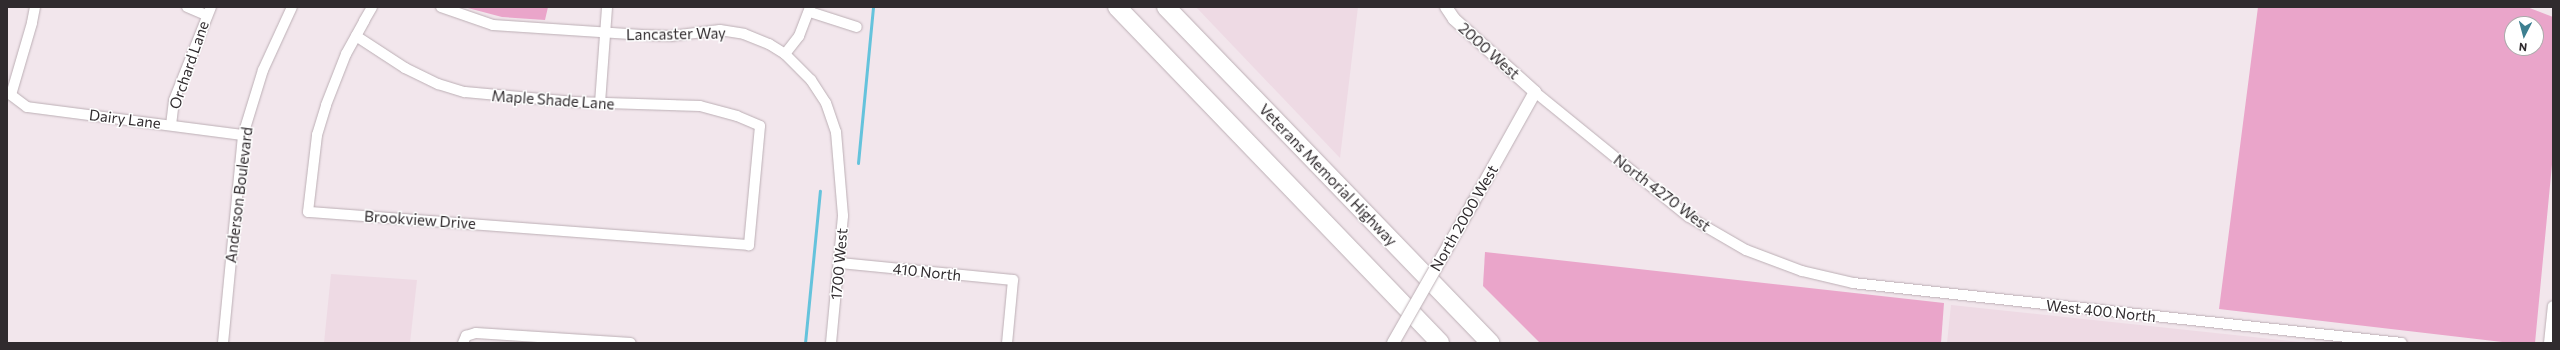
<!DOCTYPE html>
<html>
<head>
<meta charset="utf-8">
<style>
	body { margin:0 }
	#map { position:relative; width:2560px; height:350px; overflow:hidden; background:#f2e6ec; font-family:Commissioner,sans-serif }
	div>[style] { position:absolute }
	.built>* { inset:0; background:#eedae4 }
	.green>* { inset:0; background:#eaa5ca }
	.stream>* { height:3px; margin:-1.5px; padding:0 1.5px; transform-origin:1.5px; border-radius:1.5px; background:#65c3dc }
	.roads { filter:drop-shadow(0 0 1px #bcafb5) drop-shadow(0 0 1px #bcafb5) }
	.minor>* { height:10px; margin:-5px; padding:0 5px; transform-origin:5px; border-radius:5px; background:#fff }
	.tertiary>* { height:12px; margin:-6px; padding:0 6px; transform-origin:6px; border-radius:6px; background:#fff }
	.motorway>* { height:18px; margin:-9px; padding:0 9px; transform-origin:9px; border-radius:9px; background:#fff }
	.bridges { filter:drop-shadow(0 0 1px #bcafb5) drop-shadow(0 0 1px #bcafb5) }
	.tertiary-bridge>* { height:12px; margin:-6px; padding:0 6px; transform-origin:6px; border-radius:6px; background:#fff }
	span { translate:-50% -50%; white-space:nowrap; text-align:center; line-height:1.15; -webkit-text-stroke:3px #fff; paint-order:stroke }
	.street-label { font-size:15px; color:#302b2e }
	.frame { position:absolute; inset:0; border:8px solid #302b2e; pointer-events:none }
	.north { position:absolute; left:2504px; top:16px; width:40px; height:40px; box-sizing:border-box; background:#fff; border:1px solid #acaaab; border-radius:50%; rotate:186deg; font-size:11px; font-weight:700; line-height:16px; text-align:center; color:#302b2e }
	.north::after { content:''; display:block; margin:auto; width:14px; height:18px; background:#3d7f90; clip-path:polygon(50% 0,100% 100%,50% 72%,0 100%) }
</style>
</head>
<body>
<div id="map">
	<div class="built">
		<div style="clip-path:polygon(1197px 7px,1358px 7px,1340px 158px,1196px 7px)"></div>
		<div style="clip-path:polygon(331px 274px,417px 280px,410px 343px,324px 343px)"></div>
		<div style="clip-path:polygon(1951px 305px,2310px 343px,1947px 343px)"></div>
	</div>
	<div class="green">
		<div style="clip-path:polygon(464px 7px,548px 7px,545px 20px,502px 17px)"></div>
		<div style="clip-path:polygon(evenodd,2258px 7px,2527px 7px,2553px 17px,2553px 154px,2535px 343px,2511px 343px,2219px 309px,2258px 7px,2512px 24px,2536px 24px,2536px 48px,2512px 48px,2512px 24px)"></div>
		<div style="clip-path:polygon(1485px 252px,1944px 303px,1941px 343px,1540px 343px,1483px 286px)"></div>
	</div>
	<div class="stream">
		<div style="left:858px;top:163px;width:157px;rotate:-84.5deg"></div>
		<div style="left:805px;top:343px;width:153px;rotate:-84.4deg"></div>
	</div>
	<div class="roads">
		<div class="minor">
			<div style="left:35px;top:7px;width:16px;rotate:101deg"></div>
			<div style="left:32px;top:23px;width:75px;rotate:106.3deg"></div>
			<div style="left:11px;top:95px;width:20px;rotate:37deg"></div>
			<div style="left:27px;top:107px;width:218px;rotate:7.4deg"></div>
			<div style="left:187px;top:7px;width:21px;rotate:23deg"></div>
			<div style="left:441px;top:7px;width:55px;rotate:19.1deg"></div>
			<div style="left:493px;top:25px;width:149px;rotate:3.8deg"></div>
			<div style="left:642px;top:35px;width:29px;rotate:2deg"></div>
			<div style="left:671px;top:36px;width:49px;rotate:-7deg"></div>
			<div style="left:720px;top:30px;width:24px;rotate:9deg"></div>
			<div style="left:744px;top:34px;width:27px;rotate:22deg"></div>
			<div style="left:769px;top:44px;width:19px;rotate:32deg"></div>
			<div style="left:785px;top:54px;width:37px;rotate:45deg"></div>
			<div style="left:811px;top:80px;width:27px;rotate:57deg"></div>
			<div style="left:826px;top:103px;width:31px;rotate:71deg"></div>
			<div style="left:836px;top:132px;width:84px;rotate:85.2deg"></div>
			<div style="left:843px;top:216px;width:128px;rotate:95.4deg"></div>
			<div style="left:810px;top:12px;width:49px;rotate:17.7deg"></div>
			<div style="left:356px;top:36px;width:59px;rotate:33.1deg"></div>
			<div style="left:405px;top:68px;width:37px;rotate:26deg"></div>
			<div style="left:438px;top:84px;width:28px;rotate:17deg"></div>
			<div style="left:465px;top:92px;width:110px;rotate:5.2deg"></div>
			<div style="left:575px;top:102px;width:125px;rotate:1.8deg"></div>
			<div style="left:700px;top:106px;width:38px;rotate:15deg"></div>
			<div style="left:737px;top:116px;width:25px;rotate:23deg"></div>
			<div style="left:760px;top:126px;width:120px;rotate:95.3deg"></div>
			<div style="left:749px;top:245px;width:442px;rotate:-175.7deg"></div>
			<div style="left:308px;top:212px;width:78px;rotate:-83.3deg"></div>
			<div style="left:317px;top:135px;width:31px;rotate:-73deg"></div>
			<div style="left:326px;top:105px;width:55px;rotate:-68.6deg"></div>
			<div style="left:346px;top:54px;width:38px;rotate:-61deg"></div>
			<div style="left:364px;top:21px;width:16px;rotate:-60deg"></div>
			<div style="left:785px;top:54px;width:23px;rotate:-52deg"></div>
			<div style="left:799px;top:36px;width:31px;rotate:-69deg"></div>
			<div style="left:1535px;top:92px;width:198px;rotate:39.1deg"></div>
			<div style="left:1689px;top:217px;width:66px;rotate:30.1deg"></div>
			<div style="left:1746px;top:250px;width:60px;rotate:20.6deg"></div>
			<div style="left:1802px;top:271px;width:52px;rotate:13.2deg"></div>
			<div style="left:1853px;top:283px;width:552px;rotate:6.24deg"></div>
			<div style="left:600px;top:103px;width:96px;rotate:-85.8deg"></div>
			<div style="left:171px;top:125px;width:25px;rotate:-83deg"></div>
			<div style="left:174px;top:100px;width:100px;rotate:-68.3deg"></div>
			<div style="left:840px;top:263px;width:174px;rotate:5.6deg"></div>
			<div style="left:1013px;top:280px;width:63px;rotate:95.4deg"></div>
			<div style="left:223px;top:343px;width:209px;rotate:-84.5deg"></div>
			<div style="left:243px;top:135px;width:68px;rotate:-72.9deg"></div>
			<div style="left:263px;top:70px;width:69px;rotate:-65.3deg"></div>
			<div style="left:463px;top:343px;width:8px;rotate:-67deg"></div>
			<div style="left:466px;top:336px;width:10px;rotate:-17deg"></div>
			<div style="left:476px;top:333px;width:155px;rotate:3.7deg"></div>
			<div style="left:2549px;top:343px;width:37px;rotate:-84deg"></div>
		</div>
		<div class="tertiary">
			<div style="left:1446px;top:7px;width:14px;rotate:56deg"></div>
			<div style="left:1454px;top:19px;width:109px;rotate:42deg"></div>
			<div style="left:1535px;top:92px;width:127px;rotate:119.2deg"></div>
		</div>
		<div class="motorway">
			<div style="left:1117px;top:7px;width:466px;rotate:46.1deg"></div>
			<div style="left:1166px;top:7px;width:467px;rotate:46deg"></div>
		</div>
	</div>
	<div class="bridges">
		<div class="tertiary-bridge">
			<div style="left:1393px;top:343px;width:161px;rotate:-60.3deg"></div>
		</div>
	</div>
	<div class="street-label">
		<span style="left:676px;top:34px;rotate:-1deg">Lancaster Way</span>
		<span style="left:1489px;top:51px;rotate:42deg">2000 West</span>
		<span style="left:189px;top:65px;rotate:-71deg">Orchard Lane</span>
		<span style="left:553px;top:100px;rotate:4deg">Maple Shade Lane</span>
		<span style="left:125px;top:119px;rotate:7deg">Dairy Lane</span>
		<span style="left:1328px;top:175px;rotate:46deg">Veterans Memorial Highway</span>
		<span style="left:1662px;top:193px;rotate:37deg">North 4270 West</span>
		<span style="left:239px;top:195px;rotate:-83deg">Anderson Boulevard</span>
		<span style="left:1464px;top:218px;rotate:-60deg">North 2000 West</span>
		<span style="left:420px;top:220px;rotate:4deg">Brookview Drive</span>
		<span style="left:839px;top:264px;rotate:-85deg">1700 West</span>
		<span style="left:927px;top:272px;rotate:6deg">410 North</span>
		<span style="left:2101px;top:311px;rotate:6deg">West 400 North</span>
	</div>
	<div class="frame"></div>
	<div class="north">N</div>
</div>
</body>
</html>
